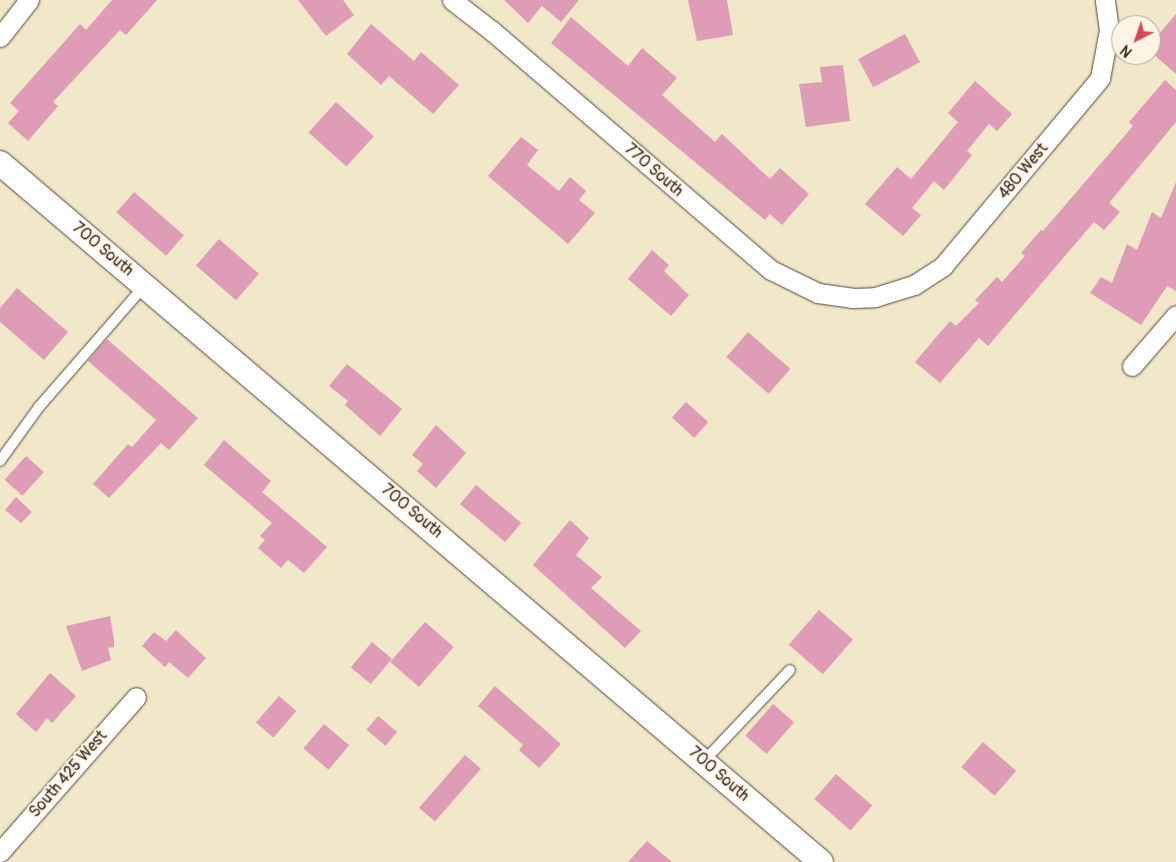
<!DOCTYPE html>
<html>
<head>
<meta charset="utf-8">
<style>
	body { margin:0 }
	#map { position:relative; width:1176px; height:862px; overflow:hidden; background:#f1e7c9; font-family:Pangolin,sans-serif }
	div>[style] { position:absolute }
	.building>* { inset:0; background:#de9cb6; transform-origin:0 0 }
	.roads { filter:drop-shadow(0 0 1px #564638) drop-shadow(0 0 1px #564638) }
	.service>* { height:10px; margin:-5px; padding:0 5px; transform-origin:5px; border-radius:5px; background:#fff }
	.minor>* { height:19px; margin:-9.5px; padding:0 9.5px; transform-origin:9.5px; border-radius:9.5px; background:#fff }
	.tertiary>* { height:24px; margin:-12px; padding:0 12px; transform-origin:12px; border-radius:12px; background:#fff }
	span { translate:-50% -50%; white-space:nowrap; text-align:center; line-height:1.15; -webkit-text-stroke:4px #fcf5e5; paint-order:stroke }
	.street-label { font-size:16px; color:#3b2a1e }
	.north { position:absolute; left:1111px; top:15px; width:50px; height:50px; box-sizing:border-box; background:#fcf5e5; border:1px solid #afa495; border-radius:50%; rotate:221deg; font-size:14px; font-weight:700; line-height:20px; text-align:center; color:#3b2a1e }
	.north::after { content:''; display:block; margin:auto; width:18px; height:22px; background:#d1495b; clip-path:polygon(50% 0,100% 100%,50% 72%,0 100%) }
</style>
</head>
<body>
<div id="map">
	<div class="building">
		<div style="clip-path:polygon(112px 0,157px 0,126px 35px,120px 30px,53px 102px,58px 106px,28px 141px,8px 123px,19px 111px,10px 103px,80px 24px,86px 30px)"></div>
		<div style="clip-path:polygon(298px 0,343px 0,354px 15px,326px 36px)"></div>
		<div style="clip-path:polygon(504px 0,579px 0,561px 22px,542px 6px,528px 23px)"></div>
		<div style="clip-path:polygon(688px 0,727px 0,733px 35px,697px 41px)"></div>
		<div style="clip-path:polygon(1176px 14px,1176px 74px,1151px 52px,1151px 43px)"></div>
		<div style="clip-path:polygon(571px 17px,628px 66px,642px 48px,677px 78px,662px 95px,715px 142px,722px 134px,770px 179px,780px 168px,809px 194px,782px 225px,770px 214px,765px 220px,551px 43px)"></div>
		<div style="clip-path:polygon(371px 24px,414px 61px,421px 52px,459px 85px,433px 114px,389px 76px,381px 85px,347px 54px)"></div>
		<div style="left:905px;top:34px;width:32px;height:53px;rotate:62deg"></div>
		<div style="clip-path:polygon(843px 65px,850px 121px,806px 127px,799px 84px,822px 82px,820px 67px)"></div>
		<div style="clip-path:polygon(1165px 80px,1176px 90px,1176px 122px,1109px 203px,1120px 212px,1104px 230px,1094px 222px,988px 346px,979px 338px,940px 383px,915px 362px,950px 321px,956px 326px,979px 303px,975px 300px,997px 277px,1002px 282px,1025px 256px,1021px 253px,1041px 230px,1043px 231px,1133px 126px,1129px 122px)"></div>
		<div style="clip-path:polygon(975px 81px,1012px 114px,997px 131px,989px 124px,967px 151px,972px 155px,944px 190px,934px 181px,912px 208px,921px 215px,903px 236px,865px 204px,897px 167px,911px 179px,958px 122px,948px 113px)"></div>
		<div style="left:336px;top:102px;width:51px;height:41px;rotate:42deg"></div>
		<div style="clip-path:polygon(521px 137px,538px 150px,527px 165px,559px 191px,570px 177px,586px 191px,579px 200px,595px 213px,568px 244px,488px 176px)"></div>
		<div style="clip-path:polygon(1176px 182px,1176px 291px,1167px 286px,1141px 325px,1090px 293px,1101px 277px,1112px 283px,1127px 244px,1137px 250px,1152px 212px,1161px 218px)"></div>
		<div style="left:134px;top:192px;width:66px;height:27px;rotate:41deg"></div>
		<div style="left:219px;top:239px;width:53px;height:35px;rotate:41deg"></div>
		<div style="clip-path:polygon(652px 250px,669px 265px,664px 271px,689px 295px,671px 316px,628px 279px)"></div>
		<div style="clip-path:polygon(17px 288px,68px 332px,44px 360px,0 322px,0 308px)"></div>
		<div style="left:748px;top:332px;width:56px;height:33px;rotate:41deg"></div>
		<div style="clip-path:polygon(107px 339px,198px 418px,169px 450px,161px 443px,109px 498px,93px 484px,128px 444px,132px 447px,156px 420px,88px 361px)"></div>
		<div style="clip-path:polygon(347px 364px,402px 409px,380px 436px,345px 405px,348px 401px,329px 386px)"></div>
		<div style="left:686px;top:402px;width:30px;height:21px;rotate:42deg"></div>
		<div style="clip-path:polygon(436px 425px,466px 453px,436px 488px,417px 471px,423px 464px,412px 455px)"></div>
		<div style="clip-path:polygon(224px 440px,271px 481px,262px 492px,327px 547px,304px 573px,288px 560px,281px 568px,258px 548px,265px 540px,260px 536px,272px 523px,204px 465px)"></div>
		<div style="left:26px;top:456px;width:24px;height:32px;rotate:42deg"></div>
		<div style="left:476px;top:485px;width:59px;height:25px;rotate:40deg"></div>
		<div style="clip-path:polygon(16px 497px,32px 512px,21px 523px,5px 510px)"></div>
		<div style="clip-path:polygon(570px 520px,589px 538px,576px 555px,602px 577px,591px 588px,641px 631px,625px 648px,533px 565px)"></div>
		<div style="left:819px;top:610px;width:45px;height:46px;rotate:41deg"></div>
		<div style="clip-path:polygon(110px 616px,114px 640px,114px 647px,108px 648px,111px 660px,82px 671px,66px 626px)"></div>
		<div style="left:425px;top:622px;width:38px;height:53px;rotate:41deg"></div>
		<div style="clip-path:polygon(176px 630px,206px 658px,188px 678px,169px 662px,165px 667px,142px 646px,154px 632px,166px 641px)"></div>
		<div style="left:372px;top:642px;width:26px;height:33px;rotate:40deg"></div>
		<div style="clip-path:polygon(50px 673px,76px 696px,52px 723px,47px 718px,36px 732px,16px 714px)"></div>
		<div style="clip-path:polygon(495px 686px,561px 744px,539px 768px,519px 750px,523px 745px,478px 706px)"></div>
		<div style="left:279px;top:696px;width:23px;height:35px;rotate:41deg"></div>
		<div style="left:773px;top:704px;width:28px;height:42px;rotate:41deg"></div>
		<div style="left:378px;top:716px;width:25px;height:18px;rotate:40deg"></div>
		<div style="left:324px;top:724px;width:33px;height:32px;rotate:40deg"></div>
		<div style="left:983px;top:742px;width:44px;height:33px;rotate:41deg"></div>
		<div style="left:465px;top:755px;width:21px;height:70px;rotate:41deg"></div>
		<div style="left:836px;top:774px;width:48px;height:33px;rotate:41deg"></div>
		<div style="clip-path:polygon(647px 841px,672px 862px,628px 862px)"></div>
	</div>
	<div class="roads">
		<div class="service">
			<div style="left:0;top:461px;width:67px;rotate:-54.2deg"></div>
			<div style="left:39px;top:407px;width:160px;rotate:-49deg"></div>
			<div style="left:704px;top:761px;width:125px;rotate:-46.6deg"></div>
		</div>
		<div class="minor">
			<div style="left:452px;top:0;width:51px;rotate:37.8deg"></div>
			<div style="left:492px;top:31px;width:367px;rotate:40.6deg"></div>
			<div style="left:771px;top:270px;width:52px;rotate:26.1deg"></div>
			<div style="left:818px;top:293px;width:34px;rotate:8deg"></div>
			<div style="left:852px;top:298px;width:23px;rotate:-2deg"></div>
			<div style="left:875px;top:297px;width:41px;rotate:-17.1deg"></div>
			<div style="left:914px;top:285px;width:35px;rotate:-33deg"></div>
			<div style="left:943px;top:266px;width:245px;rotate:-50.1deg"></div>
			<div style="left:1100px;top:78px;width:49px;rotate:-79.4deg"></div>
			<div style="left:1109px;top:30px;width:30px;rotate:-98deg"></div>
			<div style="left:0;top:37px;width:47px;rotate:-51.9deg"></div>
			<div style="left:1132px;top:366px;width:67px;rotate:-49.2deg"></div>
			<div style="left:0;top:852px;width:206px;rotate:-48.7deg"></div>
		</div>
		<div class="tertiary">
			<div style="left:0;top:163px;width:1078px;rotate:40.41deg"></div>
		</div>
	</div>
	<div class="street-label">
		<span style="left:654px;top:170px;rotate:41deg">770 South</span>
		<span style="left:1023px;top:171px;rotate:-50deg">480 West</span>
		<span style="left:103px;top:249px;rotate:40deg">700 South</span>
		<span style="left:412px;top:511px;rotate:40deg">700 South</span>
		<span style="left:68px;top:774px;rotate:-49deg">South 425 West</span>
		<span style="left:719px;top:774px;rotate:41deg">700 South</span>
	</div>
	<div class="north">N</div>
</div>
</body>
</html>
